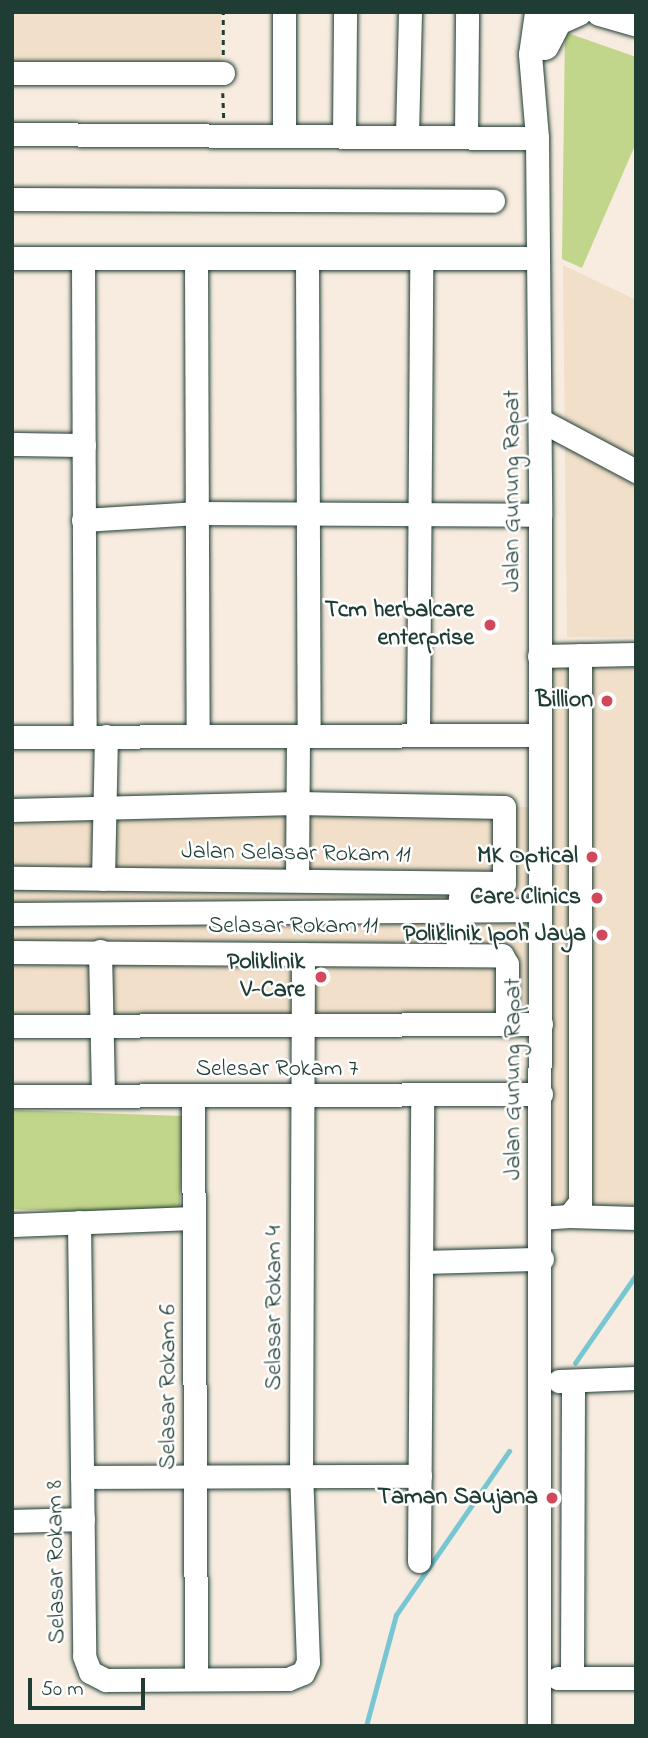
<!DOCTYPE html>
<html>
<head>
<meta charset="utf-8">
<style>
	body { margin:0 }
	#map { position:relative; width:648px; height:1738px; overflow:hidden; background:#f7ecdf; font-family:"Indie Flower",sans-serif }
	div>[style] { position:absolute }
	.built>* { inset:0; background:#f1dfc9; transform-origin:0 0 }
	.green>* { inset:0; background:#c2d68b; transform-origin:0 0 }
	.stream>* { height:4.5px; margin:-2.25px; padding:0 2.25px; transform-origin:2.25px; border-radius:2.25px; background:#77c6d2 }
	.path>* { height:2.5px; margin-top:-1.25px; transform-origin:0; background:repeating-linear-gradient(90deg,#1f3d34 0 5px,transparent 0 10px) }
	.roads { filter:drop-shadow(0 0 2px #1f3d34) drop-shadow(0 0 2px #1f3d34) }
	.minor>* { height:23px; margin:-11.5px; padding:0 11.5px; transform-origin:11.5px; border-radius:11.5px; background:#fff }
	.major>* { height:28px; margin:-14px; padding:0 14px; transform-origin:14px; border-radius:14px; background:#fff }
	.dots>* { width:19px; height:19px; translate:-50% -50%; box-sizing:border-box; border:4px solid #fff; border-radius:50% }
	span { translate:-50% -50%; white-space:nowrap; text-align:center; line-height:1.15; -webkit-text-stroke:5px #fff; paint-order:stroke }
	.street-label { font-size:24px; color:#1f3d34 }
	.poi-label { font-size:24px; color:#1f3d34; font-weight:700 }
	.right { translate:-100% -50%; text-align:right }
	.frame { position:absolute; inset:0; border:14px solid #1f3d34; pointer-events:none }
	.scale { position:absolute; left:28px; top:1678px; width:117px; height:32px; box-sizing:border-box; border:4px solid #1f3d34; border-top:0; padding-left:9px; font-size:21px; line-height:24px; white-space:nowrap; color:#1f3d34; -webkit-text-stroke:5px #fff; paint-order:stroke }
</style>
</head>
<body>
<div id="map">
	<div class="built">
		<div style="left:12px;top:12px;width:209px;height:61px"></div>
		<div style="clip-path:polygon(563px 265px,636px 300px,636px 637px,567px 637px)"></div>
		<div style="clip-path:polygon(636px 654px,636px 1218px,540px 1215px,541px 1021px,12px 1026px,12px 808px,539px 807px,540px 657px)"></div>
	</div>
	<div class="green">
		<div style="clip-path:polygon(565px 32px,636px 57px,636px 143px,582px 268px,562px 259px)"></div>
		<div style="left:12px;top:1110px;width:171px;height:99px;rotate:2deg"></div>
	</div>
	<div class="stream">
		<div style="left:575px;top:1363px;width:107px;rotate:-55.3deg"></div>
		<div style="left:366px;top:1726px;width:115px;rotate:-74.9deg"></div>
		<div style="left:396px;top:1615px;width:199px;rotate:-55.4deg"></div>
	</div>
	<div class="path">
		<div style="left:223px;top:55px;width:43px;rotate:-90deg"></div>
		<div style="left:223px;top:93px;width:25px;rotate:88deg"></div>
	</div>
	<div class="roads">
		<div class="minor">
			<div style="left:284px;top:12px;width:122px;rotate:90deg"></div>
			<div style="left:536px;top:12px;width:42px;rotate:98.1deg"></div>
			<div style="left:530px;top:54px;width:84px;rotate:85.2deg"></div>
			<div style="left:537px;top:138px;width:377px;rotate:89.5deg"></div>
			<div style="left:540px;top:515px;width:1211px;rotate:90.05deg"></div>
			<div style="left:12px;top:73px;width:211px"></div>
			<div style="left:12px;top:134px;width:525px;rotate:0.44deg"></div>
			<div style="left:344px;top:135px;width:123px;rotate:-89.5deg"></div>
			<div style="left:407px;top:135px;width:123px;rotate:-88.6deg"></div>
			<div style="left:466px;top:136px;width:124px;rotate:-89.5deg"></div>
			<div style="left:12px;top:199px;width:481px;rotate:0.2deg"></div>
			<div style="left:12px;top:258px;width:526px"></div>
			<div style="left:83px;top:258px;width:478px;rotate:89.8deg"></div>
			<div style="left:196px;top:258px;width:476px;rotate:89.8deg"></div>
			<div style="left:307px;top:258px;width:477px;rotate:89.8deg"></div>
			<div style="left:540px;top:420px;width:109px;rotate:28deg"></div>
			<div style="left:12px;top:444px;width:72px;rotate:0.8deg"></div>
			<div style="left:83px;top:520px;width:115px;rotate:-3.5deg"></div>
			<div style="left:198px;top:513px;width:342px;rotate:0.3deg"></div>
			<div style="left:539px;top:656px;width:97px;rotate:-1.2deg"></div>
			<div style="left:418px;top:735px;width:477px;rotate:-89.6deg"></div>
			<div style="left:12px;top:737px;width:528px;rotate:-0.22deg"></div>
			<div style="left:12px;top:810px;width:285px;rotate:-1.4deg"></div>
			<div style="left:297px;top:803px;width:207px;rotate:1.1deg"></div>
			<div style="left:504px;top:807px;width:76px;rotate:90deg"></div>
			<div style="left:504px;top:883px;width:492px;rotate:-179.4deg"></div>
			<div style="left:103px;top:879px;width:143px;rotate:-88.8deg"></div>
			<div style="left:297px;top:880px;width:144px;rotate:-89.6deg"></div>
			<div style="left:12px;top:914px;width:528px;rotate:-0.43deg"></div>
			<div style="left:100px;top:951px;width:144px;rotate:88.8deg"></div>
			<div style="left:12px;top:952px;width:490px;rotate:0.4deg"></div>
			<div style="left:502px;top:955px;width:10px;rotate:61deg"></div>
			<div style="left:507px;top:964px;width:61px;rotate:90deg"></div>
			<div style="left:457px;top:954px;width:57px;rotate:-87deg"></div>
			<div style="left:12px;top:1026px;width:529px;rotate:-0.22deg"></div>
			<div style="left:12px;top:1096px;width:529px;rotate:-0.22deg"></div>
			<div style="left:193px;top:1096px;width:581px;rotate:89.7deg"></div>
			<div style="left:569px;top:1216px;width:67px;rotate:1.7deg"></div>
			<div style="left:540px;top:1218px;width:29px;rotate:-4deg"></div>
			<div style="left:569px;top:1216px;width:18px;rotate:-52deg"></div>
			<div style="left:580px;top:1202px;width:547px;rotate:-90deg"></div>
			<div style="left:79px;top:1222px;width:434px;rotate:89.3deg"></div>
			<div style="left:84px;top:1656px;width:17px;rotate:69deg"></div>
			<div style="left:90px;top:1672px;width:18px;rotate:27deg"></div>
			<div style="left:106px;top:1680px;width:182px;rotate:-0.3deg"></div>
			<div style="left:288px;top:1679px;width:16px;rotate:-22deg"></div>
			<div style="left:303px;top:1673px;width:12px;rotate:-66deg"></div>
			<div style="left:308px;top:1662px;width:187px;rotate:-92.1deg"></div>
			<div style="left:301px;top:1475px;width:521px;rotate:-89.78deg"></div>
			<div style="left:12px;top:1225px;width:182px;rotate:-2.2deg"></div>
			<div style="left:424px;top:1262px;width:118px;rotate:-1.5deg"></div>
			<div style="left:559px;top:1381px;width:77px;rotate:-2.2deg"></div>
			<div style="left:82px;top:1477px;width:338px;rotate:-0.2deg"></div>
			<div style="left:12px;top:1521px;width:71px;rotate:-1.6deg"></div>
			<div style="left:419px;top:1561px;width:464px;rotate:-89.6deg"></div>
			<div style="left:572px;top:1677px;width:296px;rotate:-89.8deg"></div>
			<div style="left:558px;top:1678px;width:78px"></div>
		</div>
		<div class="major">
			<div style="left:600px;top:12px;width:37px;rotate:16deg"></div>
			<div style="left:545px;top:46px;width:28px;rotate:-63deg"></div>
			<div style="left:558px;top:21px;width:22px;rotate:-24deg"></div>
		</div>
	</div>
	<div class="dots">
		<div style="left:490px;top:625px;background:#d1495b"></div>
		<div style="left:607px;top:701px;background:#d1495b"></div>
		<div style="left:592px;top:857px;background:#d1495b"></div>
		<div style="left:597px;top:898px;background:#d1495b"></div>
		<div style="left:602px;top:935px;background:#d1495b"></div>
		<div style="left:321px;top:977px;background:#d1495b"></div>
		<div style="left:552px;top:1498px;background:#d1495b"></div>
	</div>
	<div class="street-label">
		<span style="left:513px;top:491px;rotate:-90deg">Jalan Gunung Rapat</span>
		<span style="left:296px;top:854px;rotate:1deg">Jalan Selasar Rokam 11</span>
		<span style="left:293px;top:927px">Selasar Rokam 11</span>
		<span style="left:277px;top:1070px">Selesar Rokam 7</span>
		<span style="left:514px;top:1079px;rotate:-90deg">Jalan Gunung Rapat</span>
		<span style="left:275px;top:1308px;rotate:-90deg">Selasar Rokam 4</span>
		<span style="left:169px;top:1387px;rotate:-90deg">Selasar Rokam 6</span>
		<span style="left:57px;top:1562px;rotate:-91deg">Selasar Rokam 8</span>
	</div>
	<div class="poi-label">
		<span class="right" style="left:474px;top:625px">Tcm herbalcare<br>enterprise</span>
		<span class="right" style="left:593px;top:701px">Billion</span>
		<span class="right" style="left:578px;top:857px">MK Optical</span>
		<span class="right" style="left:581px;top:898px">Care Clinics</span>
		<span class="right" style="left:586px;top:935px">Poliklinik Ipoh Jaya</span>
		<span class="right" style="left:305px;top:977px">Poliklinik<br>V-Care</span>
		<span class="right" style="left:538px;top:1498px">Taman Saujana</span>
	</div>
	<div class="frame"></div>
	<div class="scale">50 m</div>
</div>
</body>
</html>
